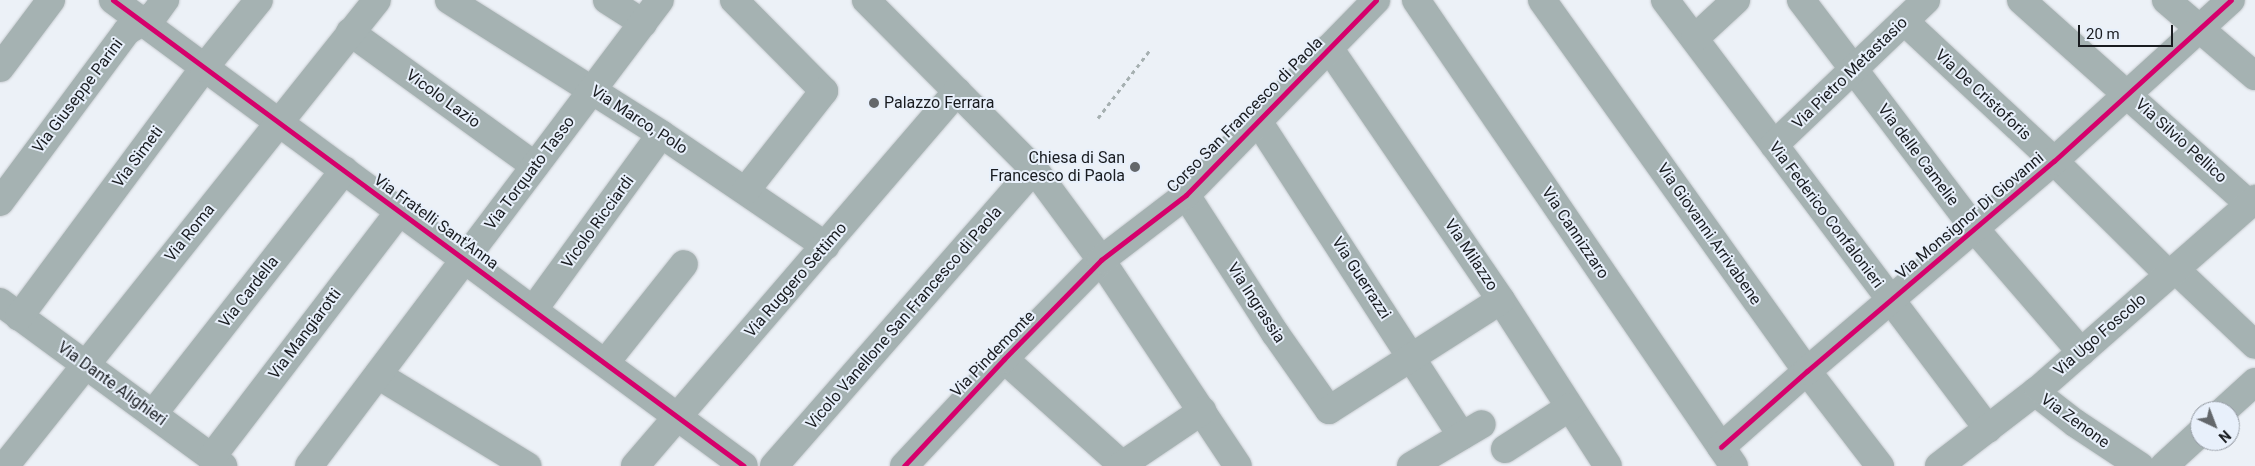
<!DOCTYPE html>
<html>
<head>
<meta charset="utf-8">
<style>
	body { margin:0 }
	#map { position:relative; width:2255px; height:466px; overflow:hidden; background:#ecf1f7; font-family:Roboto,sans-serif }
	div>[style] { position:absolute }
	.path>* { height:3px; margin-top:-1.5px; transform-origin:0; background:repeating-linear-gradient(90deg,#a6b0b1 0 4px,transparent 0 8px) }
	.roads { filter:drop-shadow(0 0 1px #c7cbcf) drop-shadow(0 0 1px #c7cbcf) }
	.minor>* { height:28px; margin:-14px; padding:0 14px; transform-origin:14px; border-radius:14px; background:#a5b2b2 }
	.cycleway>* { height:5px; margin:-2.5px; padding:0 2.5px; transform-origin:2.5px; border-radius:2.5px; background:#d6006c }
	.dots>* { width:14px; height:14px; translate:-50% -50%; box-sizing:border-box; border:2px solid #e8f0fb; border-radius:50% }
	span { translate:-50% -50%; white-space:nowrap; text-align:center; line-height:1.15; -webkit-text-stroke:4px #e8f0fb; paint-order:stroke }
	.street-label { font-size:16px; color:#191c20 }
	.poi-label { font-size:16px; color:#191c20 }
	.left { translate:0 -50%; text-align:left }
	.right { translate:-100% -50%; text-align:right }
	.north { position:absolute; left:2190px; top:401px; width:50px; height:50px; box-sizing:border-box; background:#e8f0fb; border:1px solid #959ba3; border-radius:50%; rotate:137deg; font-size:14px; font-weight:700; line-height:20px; text-align:center; color:#191c20 }
	.north::after { content:''; display:block; margin:auto; width:18px; height:22px; background:#63676b; clip-path:polygon(50% 0,100% 100%,50% 72%,0 100%) }
	.scale { position:absolute; left:2078px; top:25px; width:95px; height:22px; box-sizing:border-box; border:2px solid #191c20; border-top:0; padding-left:6px; font-size:15px; line-height:18px; white-space:nowrap; color:#191c20; -webkit-text-stroke:4px #e8f0fb; paint-order:stroke }
</style>
</head>
<body>
<div id="map">
	<div class="path">
		<div style="left:1098px;top:118px;width:86px;rotate:-52.6deg"></div>
	</div>
	<div class="roads">
		<div class="minor">
			<div style="left:113px;top:0;width:784px;rotate:36.45deg"></div>
			<div style="left:449px;top:0;width:251px;rotate:32.3deg"></div>
			<div style="left:661px;top:134px;width:199px;rotate:34.2deg"></div>
			<div style="left:607px;top:0;width:43px;rotate:32.6deg"></div>
			<div style="left:734px;top:0;width:128px;rotate:45.3deg"></div>
			<div style="left:824px;top:91px;width:126px;rotate:128.2deg"></div>
			<div style="left:866px;top:0;width:238px;rotate:45.2deg"></div>
			<div style="left:1034px;top:169px;width:113px;rotate:53.6deg"></div>
			<div style="left:1101px;top:260px;width:247px;rotate:56.4deg"></div>
			<div style="left:1416px;top:0;width:564px;rotate:55.69deg"></div>
			<div style="left:1542px;top:0;width:456px;rotate:54.5deg"></div>
			<div style="left:1807px;top:371px;width:120px;rotate:52.5deg"></div>
			<div style="left:1665px;top:0;width:537px;rotate:53.02deg"></div>
			<div style="left:1801px;top:0;width:286px;rotate:52.8deg"></div>
			<div style="left:1974px;top:228px;width:164px;rotate:49.2deg"></div>
			<div style="left:2021px;top:0;width:306px;rotate:41.8deg"></div>
			<div style="left:2166px;top:0;width:117px;rotate:40.5deg"></div>
			<div style="left:1904px;top:21px;width:205px;rotate:43deg"></div>
			<div style="left:2054px;top:161px;width:162px;rotate:44.7deg"></div>
			<div style="left:350px;top:32px;width:228px;rotate:35.9deg"></div>
			<div style="left:1695px;top:38px;width:56px;rotate:-42.8deg"></div>
			<div style="left:1329px;top:48px;width:305px;rotate:55.7deg"></div>
			<div style="left:1501px;top:300px;width:197px;rotate:57.2deg"></div>
			<div style="left:0;top:68px;width:85px;rotate:-53.1deg"></div>
			<div style="left:1258px;top:121px;width:375px;rotate:57.1deg"></div>
			<div style="left:1774px;top:145px;width:210px;rotate:-43.6deg"></div>
			<div style="left:1186px;top:195px;width:164px;rotate:57.2deg"></div>
			<div style="left:1275px;top:333px;width:94px;rotate:55deg"></div>
			<div style="left:1329px;top:410px;width:204px;rotate:-32.6deg"></div>
			<div style="left:0;top:202px;width:213px;rotate:-53.4deg"></div>
			<div style="left:127px;top:31px;width:31px;rotate:-31deg"></div>
			<div style="left:154px;top:15px;width:19px;rotate:-54deg"></div>
			<div style="left:2175px;top:269px;width:110px;rotate:43.5deg"></div>
			<div style="left:0;top:302px;width:277px;rotate:36.3deg"></div>
			<div style="left:534px;top:309px;width:216px;rotate:-54deg"></div>
			<div style="left:19px;top:317px;width:310px;rotate:-53.4deg"></div>
			<div style="left:204px;top:68px;width:87px;rotate:-51deg"></div>
			<div style="left:1004px;top:359px;width:159px;rotate:41.9deg"></div>
			<div style="left:1122px;top:465px;width:97px;rotate:-34deg"></div>
			<div style="left:606px;top:362px;width:125px;rotate:-51.5deg"></div>
			<div style="left:378px;top:375px;width:175px;rotate:31.4deg"></div>
			<div style="left:2035px;top:392px;width:51px;rotate:37.8deg"></div>
			<div style="left:2075px;top:423px;width:78px;rotate:33.5deg"></div>
			<div style="left:2223px;top:411px;width:43px;rotate:-42.2deg"></div>
			<div style="left:153px;top:414px;width:310px;rotate:-51.9deg"></div>
			<div style="left:1721px;top:447px;width:115px;rotate:-41.5deg"></div>
			<div style="left:1807px;top:371px;width:324px;rotate:-40.4deg"></div>
			<div style="left:2054px;top:161px;width:239px;rotate:-42.3deg"></div>
			<div style="left:1505px;top:449px;width:77px;rotate:-32.9deg"></div>
			<div style="left:211px;top:458px;width:311px;rotate:-52.6deg"></div>
			<div style="left:5px;top:466px;width:596px;rotate:-51.4deg"></div>
			<div style="left:309px;top:466px;width:583px;rotate:-53.01deg"></div>
			<div style="left:635px;top:466px;width:494px;rotate:-49.3deg"></div>
			<div style="left:774px;top:466px;width:395px;rotate:-48.8deg"></div>
			<div style="left:904px;top:466px;width:146px;rotate:-46.9deg"></div>
			<div style="left:1004px;top:359px;width:139px;rotate:-45.6deg"></div>
			<div style="left:1101px;top:260px;width:107px;rotate:-37.4deg"></div>
			<div style="left:1186px;top:195px;width:272px;rotate:-45.7deg"></div>
			<div style="left:1411px;top:466px;width:82px;rotate:-30.6deg"></div>
			<div style="left:1939px;top:466px;width:126px;rotate:-37.6deg"></div>
			<div style="left:2039px;top:389px;width:288px;rotate:-41.3deg"></div>
			<div style="left:2164px;top:466px;width:49px;rotate:-42.5deg"></div>
		</div>
	</div>
	<div class="cycleway">
		<div style="left:113px;top:0;width:784px;rotate:36.45deg"></div>
		<div style="left:1721px;top:447px;width:115px;rotate:-41.5deg"></div>
		<div style="left:1807px;top:371px;width:324px;rotate:-40.4deg"></div>
		<div style="left:2054px;top:161px;width:239px;rotate:-42.3deg"></div>
		<div style="left:904px;top:466px;width:146px;rotate:-46.9deg"></div>
		<div style="left:1004px;top:359px;width:139px;rotate:-45.6deg"></div>
		<div style="left:1101px;top:260px;width:107px;rotate:-37.4deg"></div>
		<div style="left:1186px;top:195px;width:272px;rotate:-45.7deg"></div>
	</div>
	<div class="dots">
		<div style="left:874px;top:103px;background:#63676b"></div>
		<div style="left:1135px;top:167px;background:#63676b"></div>
	</div>
	<div class="street-label">
		<span style="left:1850px;top:73px;rotate:-44deg">Via Pietro Metastasio</span>
		<span style="left:1983px;top:95px;rotate:43deg">Via De Cristoforis</span>
		<span style="left:78px;top:96px;rotate:-53deg">Via Giuseppe Parini</span>
		<span style="left:443px;top:99px;rotate:36deg">Vicolo Lazio</span>
		<span style="left:1245px;top:115px;rotate:-45deg">Corso San Francesco di Paola</span>
		<span style="left:639px;top:120px;rotate:33deg">Via Marco, Polo</span>
		<span style="left:2181px;top:141px;rotate:42deg">Via Silvio Pellico</span>
		<span style="left:1918px;top:155px;rotate:53deg">Via delle Camelie</span>
		<span style="left:138px;top:157px;rotate:-53deg">Via Simeti</span>
		<span style="left:530px;top:173px;rotate:-53deg">Via Torquato Tasso</span>
		<span style="left:1826px;top:215px;rotate:53deg">Via Federico Confalonieri</span>
		<span style="left:1970px;top:216px;rotate:-40deg">Via Monsignor Di Giovanni</span>
		<span style="left:436px;top:222px;rotate:36deg">Via Fratelli Sant'Anna</span>
		<span style="left:598px;top:222px;rotate:-54deg">Vicolo Ricciardi</span>
		<span style="left:190px;top:233px;rotate:-51deg">Via Roma</span>
		<span style="left:1575px;top:233px;rotate:56deg">Via Cannizzaro</span>
		<span style="left:1709px;top:234px;rotate:55deg">Via Giovanni Arrivabene</span>
		<span style="left:1471px;top:255px;rotate:56deg">Via Milazzo</span>
		<span style="left:1361px;top:278px;rotate:57deg">Via Guerrazzi</span>
		<span style="left:796px;top:280px;rotate:-49deg">Via Ruggero Settimo</span>
		<span style="left:249px;top:292px;rotate:-52deg">Via Cardella</span>
		<span style="left:1256px;top:303px;rotate:57deg">Via Ingrassia</span>
		<span style="left:904px;top:318px;rotate:-49deg">Vicolo Vanellone San Francesco di Paola</span>
		<span style="left:305px;top:334px;rotate:-53deg">Via Mangiarotti</span>
		<span style="left:2100px;top:335px;rotate:-41deg">Via Ugo Foscolo</span>
		<span style="left:993px;top:354px;rotate:-46deg">Via Pindemonte</span>
		<span style="left:112px;top:384px;rotate:36deg">Via Dante Alighieri</span>
		<span style="left:2075px;top:421px;rotate:36deg">Via Zenone</span>
	</div>
	<div class="poi-label">
		<span class="left" style="left:884px;top:103px">Palazzo Ferrara</span>
		<span class="right" style="left:1125px;top:167px">Chiesa di San<br>Francesco di Paola</span>
	</div>
	<div class="north">N</div>
	<div class="scale">20 m</div>
</div>
</body>
</html>
